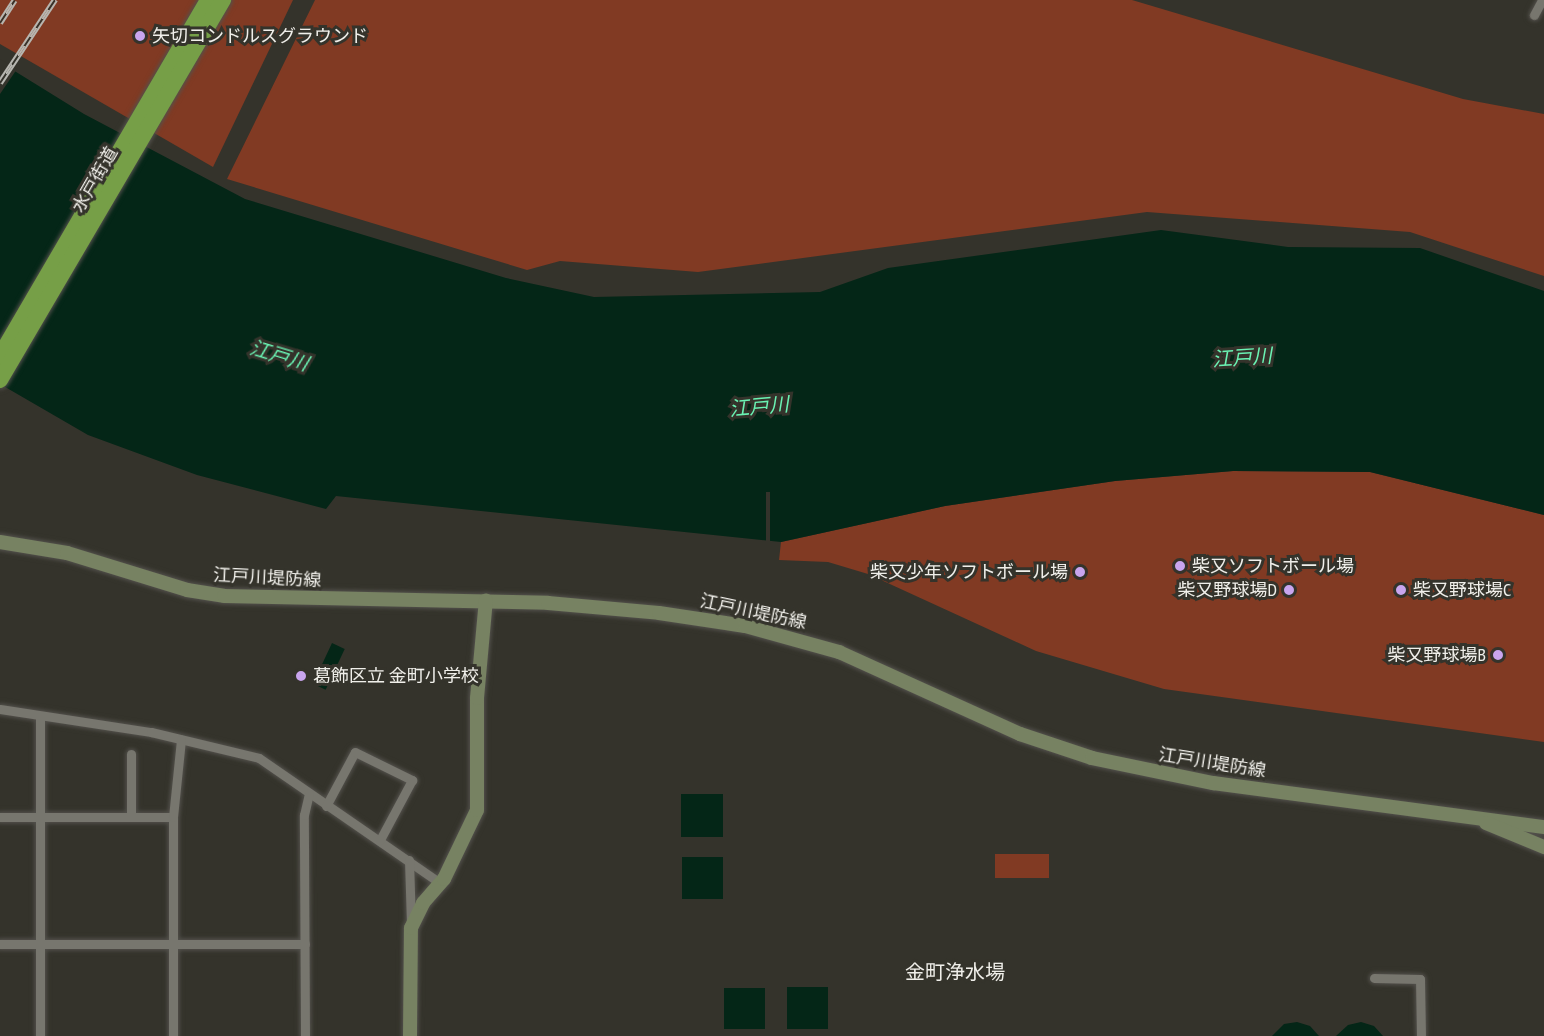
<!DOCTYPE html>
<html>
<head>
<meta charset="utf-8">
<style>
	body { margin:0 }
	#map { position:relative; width:1544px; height:1036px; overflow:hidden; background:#34332b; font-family:"PT Sans Narrow","Noto Sans JP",sans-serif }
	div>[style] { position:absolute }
	.green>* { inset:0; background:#813a23; transform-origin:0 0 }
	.water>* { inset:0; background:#042617; transform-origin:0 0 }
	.pier>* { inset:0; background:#34332b; transform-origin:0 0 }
	.roads { filter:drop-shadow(0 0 2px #53514c) drop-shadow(0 0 2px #53514c) }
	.street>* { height:9px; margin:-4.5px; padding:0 4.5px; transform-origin:4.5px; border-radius:4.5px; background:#77766e }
	.secondary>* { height:14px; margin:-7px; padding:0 7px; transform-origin:7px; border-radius:7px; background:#778262 }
	.highway>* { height:16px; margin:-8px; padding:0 8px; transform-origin:8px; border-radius:8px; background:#769f47 }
	.rail>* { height:6px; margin-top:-3px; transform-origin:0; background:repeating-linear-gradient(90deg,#34332b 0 11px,#b7b6b0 0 22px); box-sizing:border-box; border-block:2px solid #b7b6b0 }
	.dots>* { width:16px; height:16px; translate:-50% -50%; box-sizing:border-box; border:3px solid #34332b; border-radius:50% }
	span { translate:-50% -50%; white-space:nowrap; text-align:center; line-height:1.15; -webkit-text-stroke:6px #34332b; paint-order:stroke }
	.poi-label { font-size:18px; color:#f0efea }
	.left { translate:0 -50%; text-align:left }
	.right { translate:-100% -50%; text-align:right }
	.street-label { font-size:18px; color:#f0efea }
	.water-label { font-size:20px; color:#6af3b3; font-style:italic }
	.neighbourhood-label { font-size:20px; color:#f0efea }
</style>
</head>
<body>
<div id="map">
	<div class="green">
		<div style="clip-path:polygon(0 0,293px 0,213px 167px,0 44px)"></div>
		<div style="clip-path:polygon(315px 0,1132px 0,1463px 99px,1544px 114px,1544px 276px,1410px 232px,1147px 212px,698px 272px,560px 261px,527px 270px,227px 179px)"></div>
		<div style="clip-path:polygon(1233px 471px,1370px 472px,1544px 515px,1544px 742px,1164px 689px,1036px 651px,868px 574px,828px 562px,779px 560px,781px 542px,945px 506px,1115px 481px)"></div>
		<div style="left:995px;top:854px;width:54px;height:24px"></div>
	</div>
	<div class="water">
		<div style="clip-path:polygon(0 62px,84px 114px,245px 199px,506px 278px,594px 297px,820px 292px,888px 268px,1161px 230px,1288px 247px,1420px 248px,1544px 291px,1544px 515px,1370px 472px,1233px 471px,1115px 481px,945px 506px,781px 542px,336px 496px,326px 509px,197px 475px,88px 435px,0 384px)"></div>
		<div style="left:332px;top:643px;width:14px;height:45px;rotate:25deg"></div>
		<div style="left:681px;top:794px;width:42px;height:43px"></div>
		<div style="left:682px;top:857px;width:41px;height:42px"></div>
		<div style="left:828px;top:987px;width:42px;height:41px;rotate:90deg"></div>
		<div style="left:724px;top:988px;width:41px;height:41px"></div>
		<div style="clip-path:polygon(1297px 1022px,1310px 1026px,1319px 1036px,1272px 1036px,1284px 1024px)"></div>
		<div style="clip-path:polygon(1361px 1022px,1374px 1026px,1383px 1036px,1336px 1036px,1348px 1025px)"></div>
	</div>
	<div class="pier">
		<div style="clip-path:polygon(0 59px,17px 69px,0 94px)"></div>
		<div style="left:766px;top:492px;width:4px;height:52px"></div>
	</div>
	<div class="roads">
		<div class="street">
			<div style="left:1534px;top:15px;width:17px;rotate:-62deg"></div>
			<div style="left:0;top:709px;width:153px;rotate:8.7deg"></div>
			<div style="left:151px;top:732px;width:111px;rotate:13.5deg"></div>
			<div style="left:259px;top:758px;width:220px;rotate:34.6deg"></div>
			<div style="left:326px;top:806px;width:61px;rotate:-61.8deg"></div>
			<div style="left:355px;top:752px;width:64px;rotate:26.2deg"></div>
			<div style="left:412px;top:780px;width:68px;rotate:118.1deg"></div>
			<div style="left:0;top:817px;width:173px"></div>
			<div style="left:131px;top:817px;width:63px;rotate:-90deg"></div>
			<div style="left:409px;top:860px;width:65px;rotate:88.2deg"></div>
			<div style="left:0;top:944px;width:305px"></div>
			<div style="left:1374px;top:978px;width:46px;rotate:1.2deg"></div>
			<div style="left:1420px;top:979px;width:57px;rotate:89deg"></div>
			<div style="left:40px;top:1036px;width:320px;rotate:-90deg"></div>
			<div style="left:173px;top:1036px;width:219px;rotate:-90deg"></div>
			<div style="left:173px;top:817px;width:78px;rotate:-84.1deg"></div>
			<div style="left:305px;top:1036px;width:221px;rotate:-90.3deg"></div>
			<div style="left:304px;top:815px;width:22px;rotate:-77deg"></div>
		</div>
		<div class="secondary">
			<div style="left:0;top:542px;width:68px;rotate:9.3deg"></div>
			<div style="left:67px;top:553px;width:126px;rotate:17.1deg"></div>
			<div style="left:187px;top:590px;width:37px;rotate:9deg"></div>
			<div style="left:224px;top:596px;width:324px;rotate:1.2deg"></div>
			<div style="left:548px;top:603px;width:111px;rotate:5.1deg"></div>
			<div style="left:659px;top:613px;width:87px;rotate:8.6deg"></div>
			<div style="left:745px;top:626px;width:98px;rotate:15.5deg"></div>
			<div style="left:839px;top:652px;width:199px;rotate:24.4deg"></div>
			<div style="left:1020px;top:734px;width:76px;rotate:18.4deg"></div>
			<div style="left:1092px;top:758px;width:124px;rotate:11.7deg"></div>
			<div style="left:1213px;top:783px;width:334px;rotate:7.6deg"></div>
			<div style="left:1486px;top:823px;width:63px;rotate:22.5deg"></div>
			<div style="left:410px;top:1036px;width:108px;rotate:-89.5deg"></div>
			<div style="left:411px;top:928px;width:28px;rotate:-64deg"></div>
			<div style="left:423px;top:903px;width:32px;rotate:-49deg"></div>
			<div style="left:444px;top:879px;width:76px;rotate:-64.4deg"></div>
			<div style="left:477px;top:810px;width:112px;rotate:-90deg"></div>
			<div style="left:477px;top:698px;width:98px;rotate:-84.8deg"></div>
		</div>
		<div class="highway">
			<div style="left:0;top:356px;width:412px;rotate:-59.7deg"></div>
			<div style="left:0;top:380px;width:441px;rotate:-59.6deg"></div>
		</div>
	</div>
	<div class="rail">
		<div style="left:0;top:23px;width:27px;rotate:-57deg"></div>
		<div style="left:0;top:83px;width:100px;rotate:-56.5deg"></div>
	</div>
	<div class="dots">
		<div style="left:140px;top:36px;background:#c9a5ee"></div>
		<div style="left:1180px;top:566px;background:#c9a5ee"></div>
		<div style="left:1080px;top:572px;background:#c9a5ee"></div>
		<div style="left:1289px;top:590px;background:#c9a5ee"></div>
		<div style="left:1401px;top:590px;background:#c9a5ee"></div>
		<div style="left:1498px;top:655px;background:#c9a5ee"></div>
		<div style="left:301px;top:676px;background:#c9a5ee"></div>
	</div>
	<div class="poi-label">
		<span class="left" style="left:152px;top:36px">矢切コンドルスグラウンド</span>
		<span class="left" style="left:1192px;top:566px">柴又ソフトボール場</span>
		<span class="right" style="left:1068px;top:572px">柴又少年ソフトボール場</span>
		<span class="right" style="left:1277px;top:590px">柴又野球場D</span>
		<span class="left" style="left:1413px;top:590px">柴又野球場C</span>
		<span class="right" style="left:1486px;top:655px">柴又野球場B</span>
		<span class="left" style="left:313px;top:676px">葛飾区立 金町小学校</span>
	</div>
	<div class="street-label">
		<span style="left:95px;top:180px;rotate:-60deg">水戸街道</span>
		<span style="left:267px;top:578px;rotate:3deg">江戸川堤防線</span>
		<span style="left:753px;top:612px;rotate:12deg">江戸川堤防線</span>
		<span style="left:1212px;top:763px;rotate:9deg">江戸川堤防線</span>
	</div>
	<div class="water-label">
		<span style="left:279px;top:356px;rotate:17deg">江戸川</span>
		<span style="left:1242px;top:358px;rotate:-4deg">江戸川</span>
		<span style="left:759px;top:407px;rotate:-5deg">江戸川</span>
	</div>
	<div class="neighbourhood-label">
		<span style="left:955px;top:972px">金町浄水場</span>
	</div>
</div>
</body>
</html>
